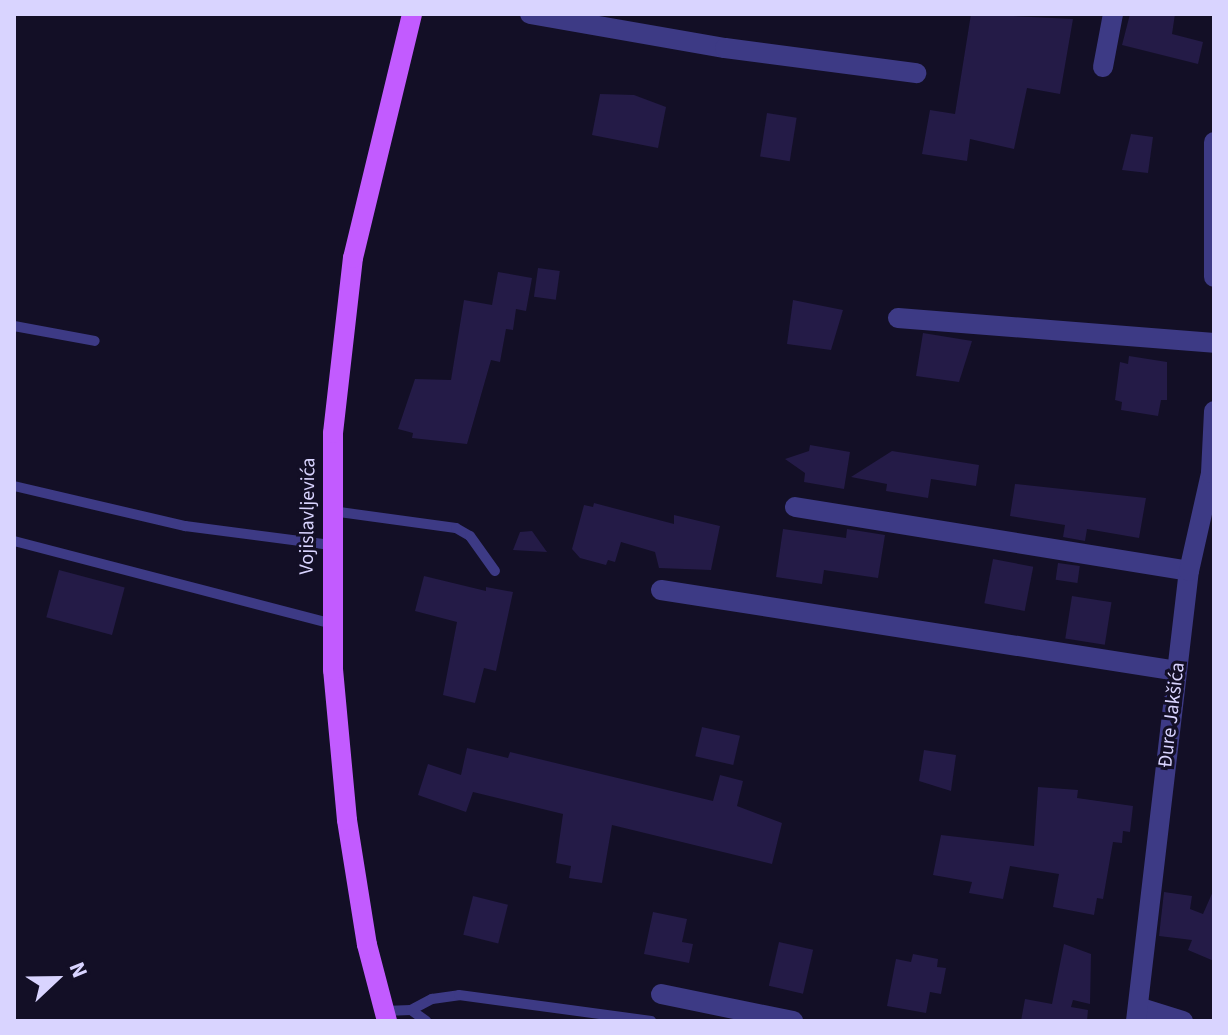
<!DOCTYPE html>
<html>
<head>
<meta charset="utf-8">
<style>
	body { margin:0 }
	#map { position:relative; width:1228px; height:1035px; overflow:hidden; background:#130f26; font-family:"Source Sans 3",sans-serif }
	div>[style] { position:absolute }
	.building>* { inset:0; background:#241b47; transform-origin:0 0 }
	.service>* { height:10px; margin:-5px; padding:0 5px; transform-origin:5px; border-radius:5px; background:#3d3a85 }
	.minor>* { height:20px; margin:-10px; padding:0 10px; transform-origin:10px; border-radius:10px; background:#3d3a85 }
	.primary>* { height:20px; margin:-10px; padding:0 10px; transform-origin:10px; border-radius:10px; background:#c25bff }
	span { translate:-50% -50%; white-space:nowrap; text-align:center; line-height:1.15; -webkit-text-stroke:6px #130f26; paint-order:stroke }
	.street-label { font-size:20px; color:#d9d4ff }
	.frame { position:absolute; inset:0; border:16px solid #d9d4ff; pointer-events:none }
	.north { position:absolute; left:16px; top:939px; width:80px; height:80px; -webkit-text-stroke:6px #130f26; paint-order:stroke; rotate:68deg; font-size:22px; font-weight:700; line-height:32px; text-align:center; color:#d9d4ff }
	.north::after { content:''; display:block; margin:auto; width:28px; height:36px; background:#d9d4ff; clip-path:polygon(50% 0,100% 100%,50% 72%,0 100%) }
</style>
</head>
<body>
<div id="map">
	<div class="building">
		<div style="clip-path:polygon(971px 14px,1073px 19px,1060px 94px,1027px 88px,1014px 149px,970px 139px,967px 161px,922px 154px,930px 110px,955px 114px)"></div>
		<div style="clip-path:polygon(1130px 14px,1175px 14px,1172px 34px,1203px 42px,1198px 64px,1122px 45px)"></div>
		<div style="clip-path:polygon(600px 94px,634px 95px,666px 107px,658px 148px,592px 135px)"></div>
		<div style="left:767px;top:113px;width:30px;height:44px;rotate:9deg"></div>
		<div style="clip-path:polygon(1131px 134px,1153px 137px,1148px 173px,1122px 170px)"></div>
		<div style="left:538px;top:268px;width:22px;height:29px;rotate:8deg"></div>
		<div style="clip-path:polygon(498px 272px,532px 278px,526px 311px,516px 309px,513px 330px,506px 329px,500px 362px,491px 360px,467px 444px,412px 438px,413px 433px,398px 429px,415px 379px,451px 380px,464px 300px,492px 305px)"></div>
		<div style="clip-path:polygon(793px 300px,843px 310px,831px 350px,787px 344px)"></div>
		<div style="clip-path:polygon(923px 333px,972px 341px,959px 382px,916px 376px)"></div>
		<div style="clip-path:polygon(1129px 356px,1167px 362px,1167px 400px,1161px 400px,1158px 416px,1121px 410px,1122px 402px,1115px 400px,1120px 362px,1128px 364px)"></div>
		<div style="clip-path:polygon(810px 445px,850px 452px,844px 489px,804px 482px,805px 473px,785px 459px,809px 451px)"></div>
		<div style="clip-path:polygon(892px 451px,979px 465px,976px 486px,931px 479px,928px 498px,886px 491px,887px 484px,851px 477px)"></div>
		<div style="clip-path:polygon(1015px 484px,1146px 498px,1139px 538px,1087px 529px,1085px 541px,1063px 537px,1065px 525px,1010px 516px)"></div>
		<div style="clip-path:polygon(594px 503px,674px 524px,674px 515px,720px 526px,711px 570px,659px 568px,655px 552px,621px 542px,615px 562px,608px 560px,606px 565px,580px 558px,572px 549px,584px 505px,593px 507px)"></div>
		<div style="clip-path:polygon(783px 529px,846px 538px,847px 529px,885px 535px,878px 578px,824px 570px,822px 584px,776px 577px)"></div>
		<div style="clip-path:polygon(532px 531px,547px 552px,513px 550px,520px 532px)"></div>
		<div style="left:993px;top:559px;width:41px;height:45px;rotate:11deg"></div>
		<div style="left:1058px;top:563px;width:22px;height:17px;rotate:8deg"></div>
		<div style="left:59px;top:570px;width:68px;height:49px;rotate:15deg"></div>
		<div style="clip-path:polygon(424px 576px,486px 591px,486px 587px,513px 592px,496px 671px,484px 668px,475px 703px,443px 695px,457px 622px,415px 611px)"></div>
		<div style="left:1072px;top:596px;width:40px;height:43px;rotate:9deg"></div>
		<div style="left:702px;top:727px;width:39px;height:30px;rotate:13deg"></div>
		<div style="clip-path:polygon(467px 748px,508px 758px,510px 752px,713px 801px,720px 775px,743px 781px,737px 806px,782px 823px,772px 864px,612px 825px,602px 883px,569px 878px,571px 866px,556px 863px,563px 814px,473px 792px,466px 812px,418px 795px,428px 764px,461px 775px)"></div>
		<div style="clip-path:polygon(924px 750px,956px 755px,951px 791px,919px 781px)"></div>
		<div style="clip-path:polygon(1038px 787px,1078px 790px,1077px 798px,1133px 806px,1130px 832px,1123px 831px,1122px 843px,1113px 842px,1103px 899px,1097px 898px,1094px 915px,1053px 907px,1059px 874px,1010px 866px,1003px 899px,969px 893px,972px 882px,933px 875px,941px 835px,1034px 846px)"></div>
		<div style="clip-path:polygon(1214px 889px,1214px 961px,1188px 950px,1192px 940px,1159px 936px,1164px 892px,1192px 896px,1190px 909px,1203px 914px)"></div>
		<div style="left:473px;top:896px;width:36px;height:40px;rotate:14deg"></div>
		<div style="clip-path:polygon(653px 912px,687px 919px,682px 942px,693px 944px,689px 963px,644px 954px)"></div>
		<div style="left:779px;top:942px;width:35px;height:45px;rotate:13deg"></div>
		<div style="clip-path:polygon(1064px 944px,1091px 954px,1090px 1004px,1073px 1000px,1071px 1007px,1088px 1010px,1087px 1021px,1021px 1021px,1025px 999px,1052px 1004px)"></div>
		<div style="clip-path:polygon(913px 954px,938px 959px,937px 967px,946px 968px,941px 994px,930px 992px,926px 1013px,887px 1006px,896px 959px,911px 962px)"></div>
	</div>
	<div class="service">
		<div style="left:14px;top:326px;width:82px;rotate:10.5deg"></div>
		<div style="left:14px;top:486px;width:176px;rotate:13.2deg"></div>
		<div style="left:185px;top:526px;width:147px;rotate:7.4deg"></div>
		<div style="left:332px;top:511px;width:125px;rotate:7.8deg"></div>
		<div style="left:456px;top:528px;width:16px;rotate:30deg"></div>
		<div style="left:470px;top:536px;width:43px;rotate:54.5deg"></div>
		<div style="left:14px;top:541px;width:329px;rotate:14.6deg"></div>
		<div style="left:411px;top:1010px;width:19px;rotate:36deg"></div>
		<div style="left:384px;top:1011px;width:27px;rotate:-2deg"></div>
		<div style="left:411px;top:1010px;width:24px;rotate:-28deg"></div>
		<div style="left:432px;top:999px;width:27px;rotate:-8deg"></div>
		<div style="left:459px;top:995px;width:194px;rotate:7.7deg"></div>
	</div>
	<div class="minor">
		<div style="left:530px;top:14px;width:198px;rotate:9.9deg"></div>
		<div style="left:725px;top:48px;width:193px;rotate:7.5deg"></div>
		<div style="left:1103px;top:67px;width:54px;rotate:-79.3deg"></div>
		<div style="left:1214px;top:142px;width:135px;rotate:90deg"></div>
		<div style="left:898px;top:318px;width:317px;rotate:4.5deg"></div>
		<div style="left:795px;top:507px;width:399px;rotate:9.2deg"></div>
		<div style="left:661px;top:590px;width:522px;rotate:8.92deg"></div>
		<div style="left:661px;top:994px;width:135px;rotate:11.6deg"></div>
		<div style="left:1138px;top:1007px;width:47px;rotate:17.3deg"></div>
		<div style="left:1136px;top:1021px;width:453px;rotate:-83.3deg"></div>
		<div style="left:1189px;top:571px;width:100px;rotate:-77.3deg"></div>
		<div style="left:1211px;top:473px;width:62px;rotate:-87.2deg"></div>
	</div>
	<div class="primary">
		<div style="left:387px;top:1021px;width:79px;rotate:-104.7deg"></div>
		<div style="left:367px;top:945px;width:127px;rotate:-99.1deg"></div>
		<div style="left:347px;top:820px;width:151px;rotate:-95.3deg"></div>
		<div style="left:333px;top:670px;width:237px;rotate:-90deg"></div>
		<div style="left:333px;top:433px;width:176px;rotate:-83.5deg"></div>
		<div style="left:353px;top:258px;width:251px;rotate:-76.4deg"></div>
	</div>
	<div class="street-label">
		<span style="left:308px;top:516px;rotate:-89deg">Vojislavljevića</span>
		<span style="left:1172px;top:715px;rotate:-83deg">Đure Jakšića</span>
	</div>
	<div class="frame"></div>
	<div class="north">N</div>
</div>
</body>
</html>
